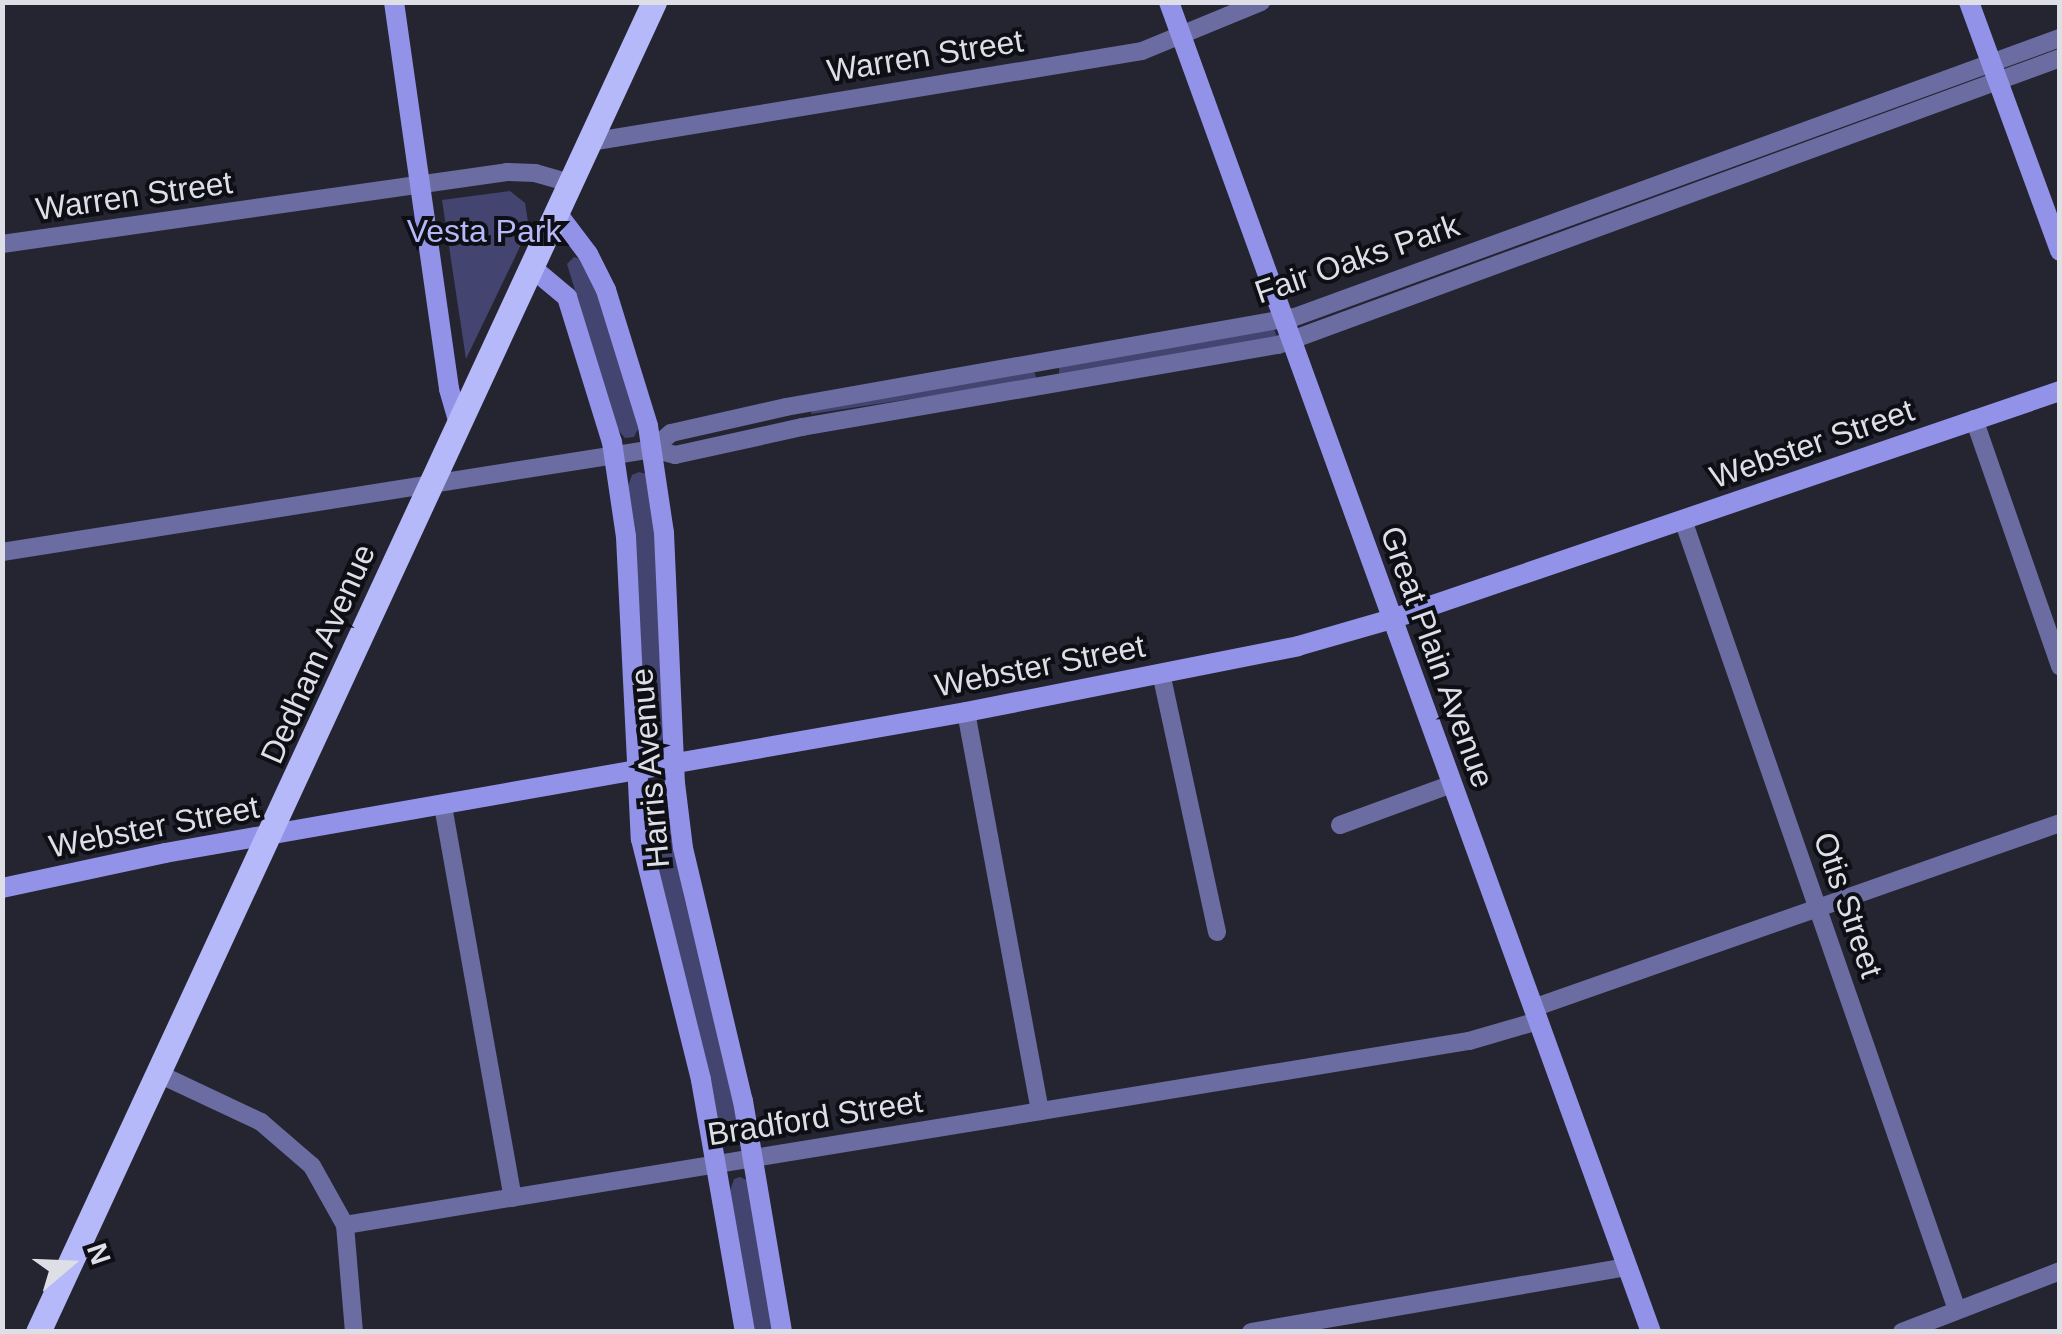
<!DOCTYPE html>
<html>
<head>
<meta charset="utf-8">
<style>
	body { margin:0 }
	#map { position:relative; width:2062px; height:1334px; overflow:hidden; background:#242530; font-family:Helvetica,sans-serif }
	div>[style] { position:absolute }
	.green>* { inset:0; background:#444470 }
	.street>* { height:18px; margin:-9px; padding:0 9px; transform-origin:9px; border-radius:9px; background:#6b6ca1 }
	.secondary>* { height:20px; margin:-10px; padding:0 10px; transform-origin:10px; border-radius:10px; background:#9293e8 }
	.primary>* { height:25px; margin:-12.5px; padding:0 12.5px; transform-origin:12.5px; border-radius:12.5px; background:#b5b8f9 }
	span { translate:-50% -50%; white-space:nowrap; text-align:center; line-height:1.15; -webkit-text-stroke:8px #0e0f14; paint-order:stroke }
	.street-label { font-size:32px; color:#dddee6 }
	.park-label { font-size:32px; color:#b6b9f9 }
	.frame { position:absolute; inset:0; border:5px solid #dddee6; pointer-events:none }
	.north { position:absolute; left:20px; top:1214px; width:100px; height:100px; -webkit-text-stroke:8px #0e0f14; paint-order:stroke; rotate:71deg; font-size:28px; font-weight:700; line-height:40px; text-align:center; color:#dddee6 }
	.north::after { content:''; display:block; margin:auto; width:35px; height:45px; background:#dddee6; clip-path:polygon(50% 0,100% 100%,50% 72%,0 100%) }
</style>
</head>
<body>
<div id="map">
	<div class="green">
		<div style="clip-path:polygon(510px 191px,525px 203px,529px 228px,466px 359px,442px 200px)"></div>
		<div style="clip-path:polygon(574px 257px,581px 259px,603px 304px,639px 427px,634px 437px,625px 438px,618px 430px,567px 264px)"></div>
		<div style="clip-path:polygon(1274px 329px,1277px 337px,1059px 374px,1059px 367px)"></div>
		<div style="clip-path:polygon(1034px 371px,1037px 380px,811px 414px,812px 410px)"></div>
		<div style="clip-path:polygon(639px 472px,646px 474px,654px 515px,664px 738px,653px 748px,646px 745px,628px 486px,632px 475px)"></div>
		<div style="clip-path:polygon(659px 792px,668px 801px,684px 897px,728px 1071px,739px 1133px,730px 1141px,721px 1137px,649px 835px,647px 796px)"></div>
		<div style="clip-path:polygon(740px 1177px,747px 1180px,774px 1331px,752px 1331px,730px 1191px,734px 1179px)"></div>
	</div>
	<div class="street">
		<div style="left:590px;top:142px;width:559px;rotate:-9.36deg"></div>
		<div style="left:1142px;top:51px;width:129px;rotate:-22.4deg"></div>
		<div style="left:2px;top:244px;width:510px;rotate:-8.11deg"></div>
		<div style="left:507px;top:172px;width:28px;rotate:2deg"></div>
		<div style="left:535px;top:173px;width:37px;rotate:16deg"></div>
		<div style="left:1974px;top:419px;width:262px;rotate:70.8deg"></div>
		<div style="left:653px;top:449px;width:24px;rotate:-42deg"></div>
		<div style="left:671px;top:433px;width:118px;rotate:-12.7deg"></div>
		<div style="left:786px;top:407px;width:517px;rotate:-10.03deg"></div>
		<div style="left:1295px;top:317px;width:814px;rotate:-20.04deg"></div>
		<div style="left:1683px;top:520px;width:836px;rotate:70.87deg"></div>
		<div style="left:2px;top:552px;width:659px;rotate:-8.99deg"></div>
		<div style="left:653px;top:449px;width:23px;rotate:15deg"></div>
		<div style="left:675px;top:455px;width:130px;rotate:-12.4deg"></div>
		<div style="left:802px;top:427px;width:483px;rotate:-9.8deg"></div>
		<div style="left:1278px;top:345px;width:833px;rotate:-20.15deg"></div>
		<div style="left:1161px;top:673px;width:265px;rotate:77.8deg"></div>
		<div style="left:966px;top:712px;width:406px;rotate:79.5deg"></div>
		<div style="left:443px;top:806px;width:398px;rotate:79.9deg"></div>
		<div style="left:1340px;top:825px;width:119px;rotate:-20.1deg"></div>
		<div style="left:1533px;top:1008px;width:559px;rotate:-19.34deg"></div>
		<div style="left:159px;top:1074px;width:113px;rotate:25.2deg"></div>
		<div style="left:261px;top:1122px;width:67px;rotate:40.8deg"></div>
		<div style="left:312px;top:1166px;width:68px;rotate:60.8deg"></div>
		<div style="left:345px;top:1225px;width:107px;rotate:85.2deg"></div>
		<div style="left:345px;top:1225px;width:1139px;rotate:-9.3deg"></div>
		<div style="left:1469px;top:1041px;width:72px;rotate:-16.2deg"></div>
		<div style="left:1251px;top:1332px;width:382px;rotate:-9.8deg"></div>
		<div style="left:1902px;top:1332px;width:169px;rotate:-21.1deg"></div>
	</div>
	<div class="secondary">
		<div style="left:394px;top:2px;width:391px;rotate:81.9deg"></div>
		<div style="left:449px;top:389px;width:36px;rotate:74deg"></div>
		<div style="left:1169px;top:2px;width:1415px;rotate:70.08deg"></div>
		<div style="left:1969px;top:2px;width:265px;rotate:69.9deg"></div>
		<div style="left:557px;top:213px;width:51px;rotate:52.9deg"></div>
		<div style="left:588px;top:254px;width:40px;rotate:63.4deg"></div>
		<div style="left:606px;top:290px;width:142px;rotate:72.8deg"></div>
		<div style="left:648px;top:426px;width:108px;rotate:81.5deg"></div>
		<div style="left:664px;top:533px;width:250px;rotate:87.5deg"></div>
		<div style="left:675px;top:783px;width:65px;rotate:83deg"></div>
		<div style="left:683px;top:848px;width:260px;rotate:76.7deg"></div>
		<div style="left:743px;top:1101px;width:234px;rotate:80.4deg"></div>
		<div style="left:531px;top:267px;width:47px;rotate:39.8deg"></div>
		<div style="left:567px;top:297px;width:152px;rotate:72.8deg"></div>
		<div style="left:612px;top:442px;width:96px;rotate:81.6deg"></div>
		<div style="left:626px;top:537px;width:302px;rotate:87.2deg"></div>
		<div style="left:641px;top:839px;width:248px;rotate:76deg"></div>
		<div style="left:701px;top:1080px;width:256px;rotate:80.1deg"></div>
		<div style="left:2px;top:888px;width:167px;rotate:-12.1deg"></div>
		<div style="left:165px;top:853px;width:813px;rotate:-9.98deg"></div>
		<div style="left:966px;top:712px;width:338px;rotate:-11.2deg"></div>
		<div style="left:1298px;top:646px;width:98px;rotate:-16deg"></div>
		<div style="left:1392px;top:619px;width:706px;rotate:-18.85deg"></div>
	</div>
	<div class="primary">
		<div style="left:38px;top:1332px;width:1466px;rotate:-65.15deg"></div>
	</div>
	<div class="street-label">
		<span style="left:925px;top:56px;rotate:-9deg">Warren Street</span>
		<span style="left:134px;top:196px;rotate:-8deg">Warren Street</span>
		<span style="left:1357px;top:259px;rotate:-19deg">Fair Oaks Park</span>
		<span style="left:1812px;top:444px;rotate:-19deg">Webster Street</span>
		<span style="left:318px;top:654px;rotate:-66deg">Dedham Avenue</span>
		<span style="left:1437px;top:657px;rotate:70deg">Great Plain Avenue</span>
		<span style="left:1040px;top:666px;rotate:-11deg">Webster Street</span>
		<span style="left:650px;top:768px;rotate:-95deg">Harris Avenue</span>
		<span style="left:154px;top:827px;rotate:-11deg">Webster Street</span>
		<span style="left:1848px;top:905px;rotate:71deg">Otis Street</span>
		<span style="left:815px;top:1118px;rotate:-9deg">Bradford Street</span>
	</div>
	<div class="park-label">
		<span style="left:484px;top:231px">Vesta Park</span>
	</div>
	<div class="frame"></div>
	<div class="north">N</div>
</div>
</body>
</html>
